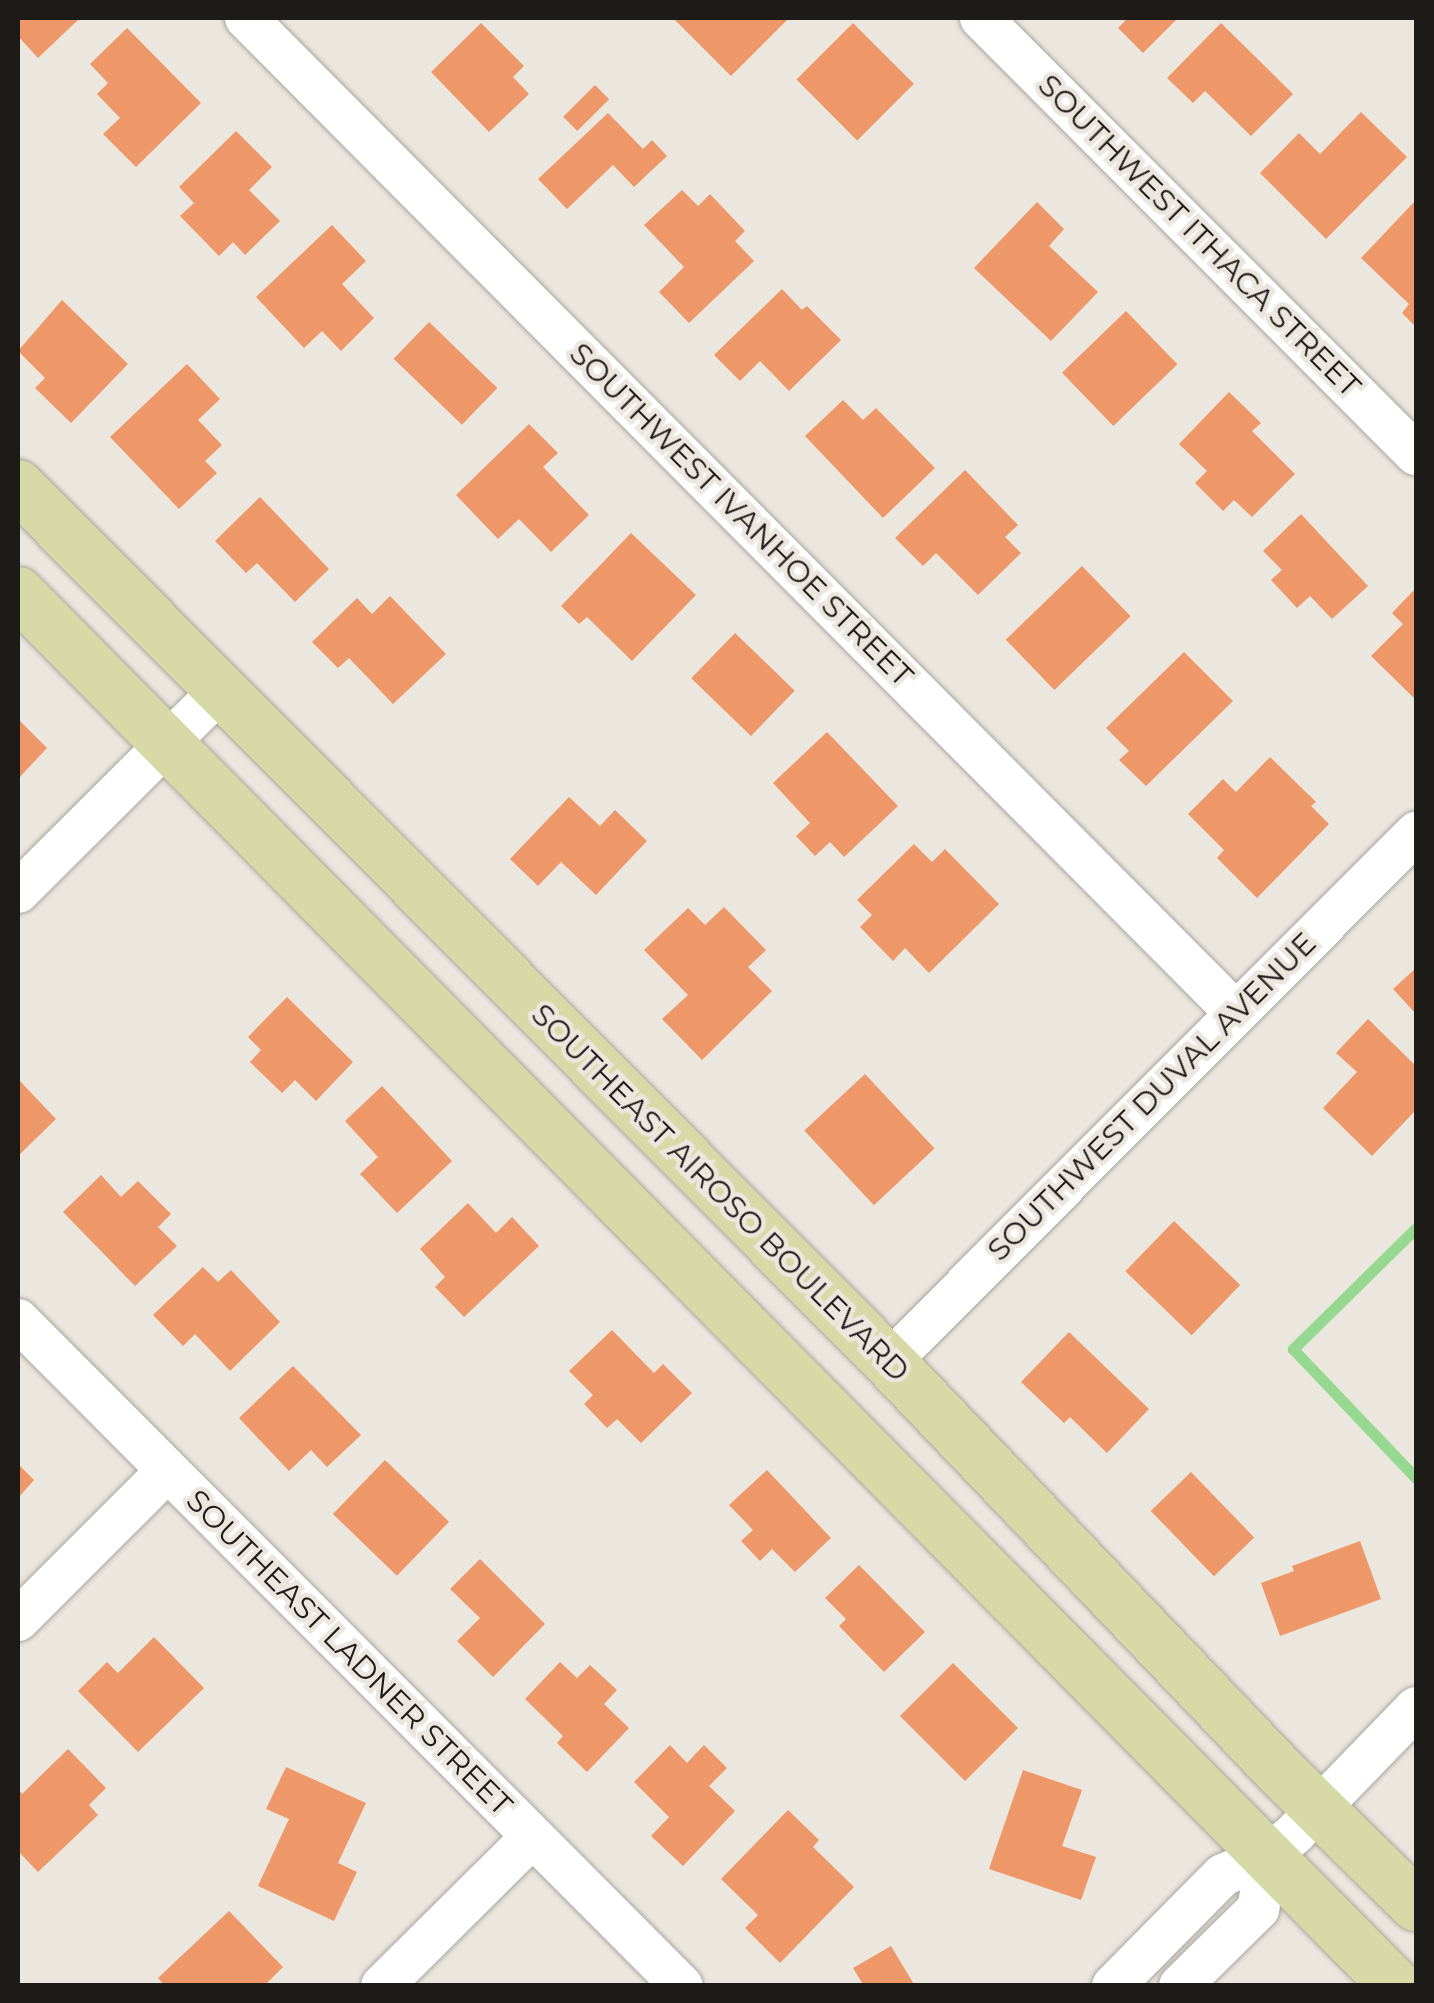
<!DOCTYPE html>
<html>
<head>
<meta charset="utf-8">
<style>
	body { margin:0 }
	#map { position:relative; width:1434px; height:2003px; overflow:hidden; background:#ebe6de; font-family:Montserrat,sans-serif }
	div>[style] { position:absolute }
	.stream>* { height:11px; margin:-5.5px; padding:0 5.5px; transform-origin:5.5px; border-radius:5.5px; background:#96d88f }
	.building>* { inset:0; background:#ee9869; transform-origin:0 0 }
	.roads { filter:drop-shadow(0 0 2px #aaa59d) drop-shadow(0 0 2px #aaa59d) }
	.minor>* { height:42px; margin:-21px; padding:0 21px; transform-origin:21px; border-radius:21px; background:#fff }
	.major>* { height:52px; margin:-26px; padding:0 26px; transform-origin:26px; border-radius:26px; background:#d7daa6 }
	span { translate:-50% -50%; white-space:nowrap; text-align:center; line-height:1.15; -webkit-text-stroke:9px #ebe6de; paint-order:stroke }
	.street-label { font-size:30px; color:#1d1b18 }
	.frame { position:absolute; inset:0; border:20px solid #1d1b18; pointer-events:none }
</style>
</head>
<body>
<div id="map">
	<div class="stream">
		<div style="left:1416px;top:1228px;width:173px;rotate:135.5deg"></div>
		<div style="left:1293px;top:1349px;width:178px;rotate:46.4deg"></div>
	</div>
	<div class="building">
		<div style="clip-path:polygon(18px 18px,80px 18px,38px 58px,18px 36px)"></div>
		<div style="clip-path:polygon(673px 18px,789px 18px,731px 76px)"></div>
		<div style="clip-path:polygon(1128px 18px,1178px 18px,1143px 53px,1118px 28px)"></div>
		<div style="clip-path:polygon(481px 23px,524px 66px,513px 77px,529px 94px,489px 132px,431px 72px)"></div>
		<div style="left:853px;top:23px;width:86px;height:80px;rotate:45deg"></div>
		<div style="clip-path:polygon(1221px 23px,1293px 94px,1251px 136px,1205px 91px,1193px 103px,1167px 78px)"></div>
		<div style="clip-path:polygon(127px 28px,201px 103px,136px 167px,103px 134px,120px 118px,97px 94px,108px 83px,90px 64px)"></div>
		<div style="left:595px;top:85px;width:20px;height:45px;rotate:45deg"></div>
		<div style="clip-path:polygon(1361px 112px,1407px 157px,1326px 239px,1260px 173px,1299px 133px,1320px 154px)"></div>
		<div style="clip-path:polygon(608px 113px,643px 149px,652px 140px,667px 156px,634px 187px,613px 165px,567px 209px,538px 179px)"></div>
		<div style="clip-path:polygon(236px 131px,272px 167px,249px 190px,280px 221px,245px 255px,233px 242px,219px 256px,180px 216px,194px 203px,179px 187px)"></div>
		<div style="clip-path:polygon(682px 190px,698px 206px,710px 194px,745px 231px,735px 241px,754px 261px,689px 323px,659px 292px,684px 267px,644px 225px)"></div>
		<div style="clip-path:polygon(1416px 200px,1416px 327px,1402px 313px,1409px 304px,1361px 258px)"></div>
		<div style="clip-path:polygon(1037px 202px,1064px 229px,1049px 246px,1098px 292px,1051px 341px,974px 268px)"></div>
		<div style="clip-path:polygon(332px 225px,366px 261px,342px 284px,374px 318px,341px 351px,322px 331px,304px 348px,256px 297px)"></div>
		<div style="clip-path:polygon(782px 289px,802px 310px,807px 306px,841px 340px,789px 391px,760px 361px,740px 381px,714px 355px)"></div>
		<div style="clip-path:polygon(62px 300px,128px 364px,71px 423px,35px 388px,45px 378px,18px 351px)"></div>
		<div style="left:1126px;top:311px;width:74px;height:89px;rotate:46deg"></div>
		<div style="left:429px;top:322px;width:95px;height:51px;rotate:44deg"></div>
		<div style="clip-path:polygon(187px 364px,220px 399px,198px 420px,222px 445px,205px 461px,217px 473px,179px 509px,110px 437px)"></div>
		<div style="clip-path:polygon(1229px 392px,1261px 423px,1252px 431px,1295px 474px,1252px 517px,1234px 500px,1223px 511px,1195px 483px,1207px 471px,1179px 444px)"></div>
		<div style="clip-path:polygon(843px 400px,863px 420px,876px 408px,935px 468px,883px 518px,805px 436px)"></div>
		<div style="clip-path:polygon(529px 424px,558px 453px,543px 467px,589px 515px,551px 552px,519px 519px,498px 539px,456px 495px)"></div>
		<div style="clip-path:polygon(965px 470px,1018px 525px,1005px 537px,1021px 553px,978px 595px,936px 553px,923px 566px,895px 538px)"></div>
		<div style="clip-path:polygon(260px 497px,329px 569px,295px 602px,257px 563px,246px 573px,215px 541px)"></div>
		<div style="clip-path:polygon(1301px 514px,1368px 586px,1332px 619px,1310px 596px,1297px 608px,1271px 580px,1282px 570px,1263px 551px)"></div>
		<div style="clip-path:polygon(631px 533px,696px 595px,632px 661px,587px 617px,579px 624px,561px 606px)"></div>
		<div style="left:1082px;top:566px;width:70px;height:106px;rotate:46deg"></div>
		<div style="clip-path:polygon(1416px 588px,1416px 700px,1371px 656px,1403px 624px,1392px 613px)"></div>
		<div style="clip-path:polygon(390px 596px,446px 654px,393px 704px,349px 658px,338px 668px,312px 642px,357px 598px,372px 614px)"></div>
		<div style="left:735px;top:633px;width:83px;height:63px;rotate:44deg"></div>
		<div style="clip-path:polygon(1184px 652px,1233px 701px,1146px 786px,1119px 760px,1129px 751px,1106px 728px)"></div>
		<div style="clip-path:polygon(18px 719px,47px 748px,18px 779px)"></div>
		<div style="clip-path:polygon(827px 732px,898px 806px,844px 857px,830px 842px,815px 856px,796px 836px,810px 823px,773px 783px)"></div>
		<div style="clip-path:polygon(1270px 757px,1316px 802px,1311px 806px,1329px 824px,1257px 898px,1217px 858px,1224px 850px,1188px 814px,1223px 779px,1236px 792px)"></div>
		<div style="clip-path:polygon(569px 797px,600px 826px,615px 810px,647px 841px,596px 895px,561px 862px,538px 886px,510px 859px)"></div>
		<div style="clip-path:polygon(914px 844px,932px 862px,945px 849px,999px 904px,929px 973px,905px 948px,893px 961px,860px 927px,872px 915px,857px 900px)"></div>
		<div style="clip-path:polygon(724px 907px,766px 950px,748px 967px,772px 991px,702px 1060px,662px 1019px,688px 995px,644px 950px,688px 908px,705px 925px)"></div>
		<div style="clip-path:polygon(1416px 968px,1416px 1014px,1393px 989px)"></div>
		<div style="clip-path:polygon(287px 997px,353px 1062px,316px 1101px,295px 1080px,282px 1093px,250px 1062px,261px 1050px,248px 1037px)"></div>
		<div style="clip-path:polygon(1368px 1019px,1416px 1066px,1416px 1110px,1372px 1156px,1323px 1108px,1357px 1072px,1336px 1053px)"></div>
		<div style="left:865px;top:1074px;width:102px;height:83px;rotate:47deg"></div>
		<div style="clip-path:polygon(18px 1079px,56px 1119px,18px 1156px)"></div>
		<div style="clip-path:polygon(382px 1086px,452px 1161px,397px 1213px,360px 1174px,378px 1157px,345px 1121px)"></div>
		<div style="clip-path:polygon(101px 1175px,121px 1197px,138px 1181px,171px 1214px,158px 1227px,177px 1246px,135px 1286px,63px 1212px)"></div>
		<div style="clip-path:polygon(468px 1203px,496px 1233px,512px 1217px,539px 1246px,464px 1317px,435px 1287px,445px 1277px,420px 1249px)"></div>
		<div style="left:1174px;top:1221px;width:92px;height:70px;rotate:44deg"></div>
		<div style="clip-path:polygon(203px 1267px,218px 1282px,231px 1270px,280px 1322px,230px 1371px,195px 1334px,183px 1346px,153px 1315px)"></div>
		<div style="clip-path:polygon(612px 1330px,654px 1373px,663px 1364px,692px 1393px,641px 1443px,617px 1419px,607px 1428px,584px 1404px,593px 1395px,569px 1371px)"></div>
		<div style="clip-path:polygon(1069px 1332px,1149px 1409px,1107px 1453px,1070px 1417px,1064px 1423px,1021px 1382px)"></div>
		<div style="clip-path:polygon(293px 1366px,361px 1435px,327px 1467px,311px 1450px,289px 1471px,239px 1418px)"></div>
		<div style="left:385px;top:1460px;width:89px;height:75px;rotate:44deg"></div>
		<div style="clip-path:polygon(18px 1464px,34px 1480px,18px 1498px)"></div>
		<div style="clip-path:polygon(767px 1470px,831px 1538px,795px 1572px,772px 1549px,760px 1561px,741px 1541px,753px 1530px,729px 1505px)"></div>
		<div style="left:1191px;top:1472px;width:91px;height:56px;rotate:46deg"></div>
		<div style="clip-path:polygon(1360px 1541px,1381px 1599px,1280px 1636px,1261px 1583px,1294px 1571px,1292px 1566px)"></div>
		<div style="clip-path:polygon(480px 1559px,545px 1624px,493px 1677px,457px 1641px,480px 1618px,450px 1589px)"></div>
		<div style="clip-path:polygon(859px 1565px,925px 1632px,884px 1672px,839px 1626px,846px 1619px,825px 1598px)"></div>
		<div style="clip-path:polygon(154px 1637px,204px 1688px,138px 1752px,78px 1691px,107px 1662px,118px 1673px)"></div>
		<div style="clip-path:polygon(560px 1662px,577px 1678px,590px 1665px,617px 1690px,604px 1704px,629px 1728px,587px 1772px,557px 1743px,563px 1736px,525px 1699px)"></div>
		<div style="left:953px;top:1663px;width:92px;height:75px;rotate:45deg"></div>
		<div style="clip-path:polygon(670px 1745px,687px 1763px,704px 1745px,727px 1768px,709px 1786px,735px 1811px,683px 1866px,651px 1836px,669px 1817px,634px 1782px)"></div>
		<div style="clip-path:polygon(68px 1749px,106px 1788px,89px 1805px,98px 1815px,38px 1872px,18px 1851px,18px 1789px,22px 1794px)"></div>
		<div style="clip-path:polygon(286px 1767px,366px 1803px,338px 1863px,357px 1872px,334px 1921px,258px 1886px,289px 1819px,266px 1809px)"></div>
		<div style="clip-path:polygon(1023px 1770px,1082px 1790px,1062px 1846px,1096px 1857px,1081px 1900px,989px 1869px)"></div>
		<div style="clip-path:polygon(788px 1810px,819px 1840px,813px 1847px,854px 1887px,780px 1963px,745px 1928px,758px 1915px,721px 1879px)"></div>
		<div style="clip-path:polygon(229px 1911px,283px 1967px,264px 1986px,165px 1986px,158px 1978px)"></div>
		<div style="clip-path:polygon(891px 1946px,915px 1986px,864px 1986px,853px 1968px)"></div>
	</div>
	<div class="roads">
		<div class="minor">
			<div style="left:246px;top:18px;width:1404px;rotate:45.14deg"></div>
			<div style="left:981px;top:18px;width:616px;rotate:45.07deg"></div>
			<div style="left:18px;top:892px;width:286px;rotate:-44.9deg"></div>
			<div style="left:18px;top:1320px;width:940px;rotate:45.09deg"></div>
			<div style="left:889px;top:1362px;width:747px;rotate:-45.11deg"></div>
			<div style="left:18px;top:1620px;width:211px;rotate:-45deg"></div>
			<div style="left:382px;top:1986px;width:211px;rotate:-44.8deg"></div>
			<div style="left:1113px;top:1986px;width:156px;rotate:-45.3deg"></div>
			<div style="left:1223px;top:1875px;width:49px;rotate:-22.9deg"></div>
			<div style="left:1268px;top:1856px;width:35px;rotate:-40deg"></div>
			<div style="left:1295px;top:1833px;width:174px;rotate:-45.9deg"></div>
			<div style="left:1180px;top:1986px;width:110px;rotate:-44.6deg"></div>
			<div style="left:1258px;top:1909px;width:54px;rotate:-79.3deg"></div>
		</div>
		<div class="major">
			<div style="left:18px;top:486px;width:1235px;rotate:45.16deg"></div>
			<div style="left:889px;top:1362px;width:564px;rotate:46.29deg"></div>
			<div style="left:1279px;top:1770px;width:192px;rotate:44.6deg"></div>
			<div style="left:18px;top:593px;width:1959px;rotate:45.31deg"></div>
		</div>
	</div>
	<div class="street-label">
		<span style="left:1199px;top:236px;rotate:45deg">SOUTHWEST ITHACA STREET</span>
		<span style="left:741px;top:515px;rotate:45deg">SOUTHWEST IVANHOE STREET</span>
		<span style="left:1152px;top:1097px;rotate:-45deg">SOUTHWEST DUVAL AVENUE</span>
		<span style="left:720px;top:1193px;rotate:45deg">SOUTHEAST AIROSO BOULEVARD</span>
		<span style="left:349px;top:1653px;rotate:45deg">SOUTHEAST LADNER STREET</span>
	</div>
	<div class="frame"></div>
</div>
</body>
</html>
